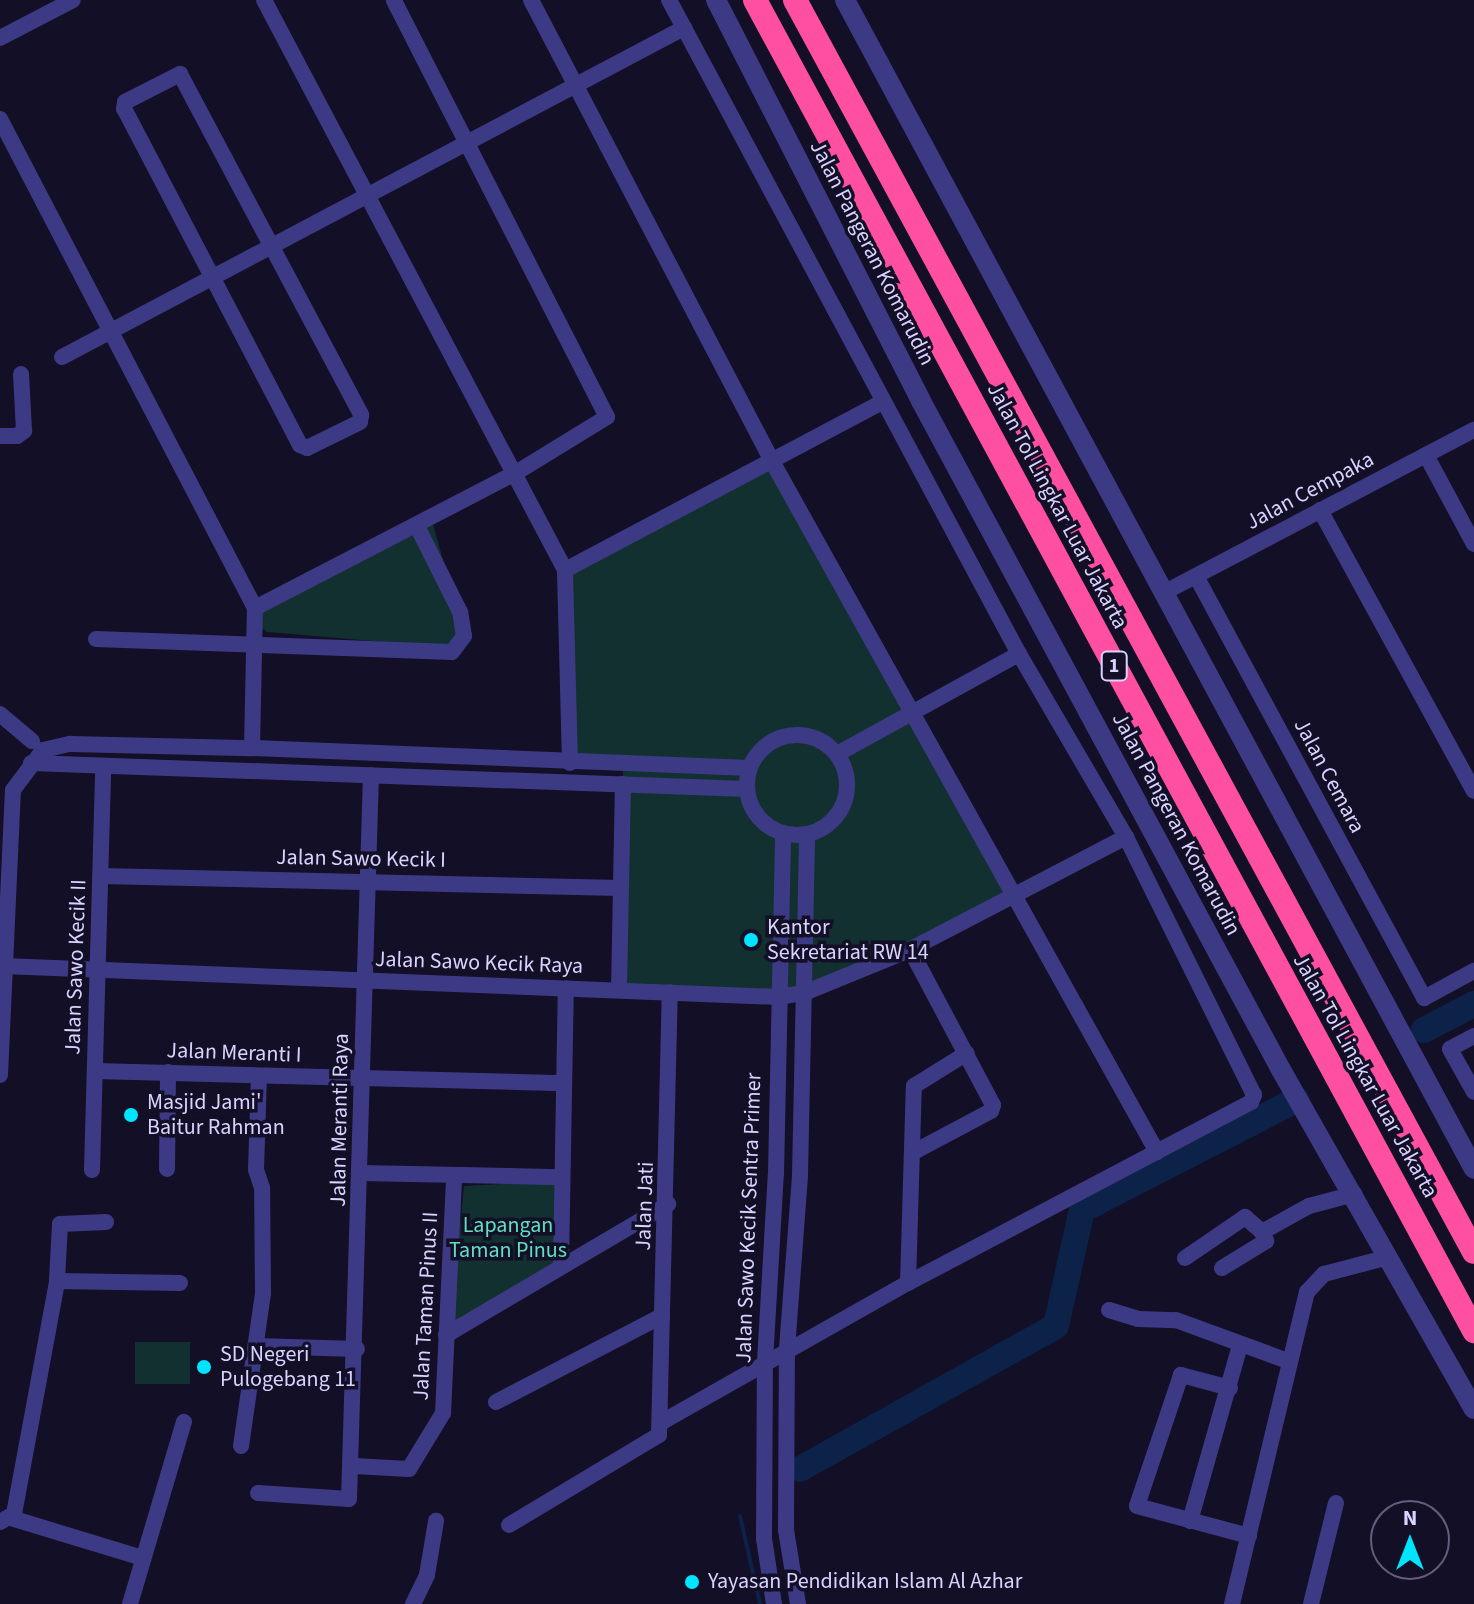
<!DOCTYPE html>
<html>
<head>
<meta charset="utf-8">
<style>
	body { margin:0 }
	#map { position:relative; width:1474px; height:1604px; overflow:hidden; background:#130f26; font-family:"Source Sans 3",sans-serif }
	div>[style] { position:absolute }
	.green>* { inset:0; background:#12302f; transform-origin:0 0 }
	.stream>* { height:4px; margin:-2px; padding:0 2px; transform-origin:2px; border-radius:2px; background:#0c2248 }
	.river>* { height:26px; margin:-13px; padding:0 13px; transform-origin:13px; border-radius:13px; background:#0c2248 }
	.minor>* { height:16px; margin:-8px; padding:0 8px; transform-origin:8px; border-radius:8px; background:#3d3a85 }
	.minor>.ring { margin:-8px; padding:0; box-sizing:content-box; background:none; border:16px solid #3d3a85; border-radius:50% }
	.tertiary>* { height:20px; margin:-10px; padding:0 10px; transform-origin:10px; border-radius:10px; background:#3d3a85 }
	.motorway>* { height:24px; margin:-12px; padding:0 12px; transform-origin:12px; border-radius:12px; background:#ff4fa3 }
	.dots>* { width:22px; height:22px; translate:-50% -50%; box-sizing:border-box; border:4px solid #130f26; border-radius:50% }
	span { translate:-50% -50%; white-space:nowrap; text-align:center; line-height:1.15; -webkit-text-stroke:7px #130f26; paint-order:stroke }
	.shield-label span { padding:2px 6px; background:#130f26; border:2px solid; border-radius:6px; -webkit-text-stroke-width:0 }
	.shield-label { font-size:20px; color:#d9d4ff; font-weight:700 }
	.street-label { font-size:22px; color:#d9d4ff }
	.poi-label { font-size:22px; color:#d9d4ff }
	.left { translate:0 -50%; text-align:left }
	.park-label { font-size:22px; color:#5fe0c0 }
	.north { position:absolute; left:1370px; top:1500px; width:80px; height:80px; box-sizing:border-box; background:#130f26; border:2px solid #625e7d; border-radius:50%; rotate:0deg; font-size:22px; font-weight:700; line-height:32px; text-align:center; color:#d9d4ff }
	.north::after { content:''; display:block; margin:auto; width:28px; height:36px; background:#00e5ff; clip-path:polygon(50% 0,100% 100%,50% 72%,0 100%) }
</style>
</head>
<body>
<div id="map">
	<div class="green">
		<div style="clip-path:polygon(773px 463px,1012px 897px,804px 993px,619px 990px,623px 765px,570px 763px,565px 570px)"></div>
		<div style="clip-path:polygon(433px 524px,458px 614px,455px 648px,267px 632px,251px 621px,262px 607px)"></div>
		<div style="clip-path:polygon(555px 1181px,560px 1263px,449px 1335px,464px 1186px)"></div>
		<div style="left:135px;top:1342px;width:55px;height:42px"></div>
	</div>
	<div class="stream">
		<div style="left:740px;top:1516px;width:90px;rotate:77.2deg"></div>
	</div>
	<div class="river">
		<div style="left:1424px;top:1030px;width:56px;rotate:-27.5deg"></div>
		<div style="left:800px;top:1469px;width:293px;rotate:-29.2deg"></div>
		<div style="left:1056px;top:1326px;width:119px;rotate:-77.4deg"></div>
		<div style="left:1082px;top:1210px;width:241px;rotate:-27.2deg"></div>
	</div>
	<div class="minor">
		<div style="left:264px;top:0;width:645px;rotate:62.16deg"></div>
		<div style="left:531px;top:0;width:522px;rotate:62.4deg"></div>
		<div style="left:773px;top:463px;width:789px;rotate:60.87deg"></div>
		<div style="left:0;top:38px;width:82px;rotate:-27.5deg"></div>
		<div style="left:180px;top:74px;width:386px;rotate:62deg"></div>
		<div style="left:361px;top:415px;width:7px;rotate:98deg"></div>
		<div style="left:360px;top:422px;width:59px;rotate:153.9deg"></div>
		<div style="left:307px;top:448px;width:8px;rotate:-157deg"></div>
		<div style="left:300px;top:445px;width:379px;rotate:-117.6deg"></div>
		<div style="left:124px;top:109px;width:7px;rotate:-82deg"></div>
		<div style="left:125px;top:102px;width:62px;rotate:-27deg"></div>
		<div style="left:0;top:119px;width:551px;rotate:62.46deg"></div>
		<div style="left:62px;top:357px;width:704px;rotate:-27.88deg"></div>
		<div style="left:0;top:436px;width:17px"></div>
		<div style="left:17px;top:436px;width:9px;rotate:-36deg"></div>
		<div style="left:24px;top:431px;width:57px;rotate:-93deg"></div>
		<div style="left:1426px;top:455px;width:101px;rotate:61.7deg"></div>
		<div style="left:1320px;top:510px;width:320px;rotate:61.3deg"></div>
		<div style="left:1196px;top:576px;width:480px;rotate:61.6deg"></div>
		<div style="left:1424px;top:998px;width:57px;rotate:-28.4deg"></div>
		<div style="left:1167px;top:591px;width:347px;rotate:-27.7deg"></div>
		<div style="left:96px;top:639px;width:356px;rotate:2.1deg"></div>
		<div style="left:452px;top:652px;width:20px;rotate:-53deg"></div>
		<div style="left:464px;top:636px;width:24px;rotate:-99deg"></div>
		<div style="left:460px;top:612px;width:96px;rotate:-116.6deg"></div>
		<div style="left:0;top:714px;width:42px;rotate:40.2deg"></div>
		<div class="ring" style="left:747px;top:735px;width:84px;height:84px"></div>
		<div style="left:252px;top:748px;width:140px;rotate:-88.8deg"></div>
		<div style="left:255px;top:608px;width:292px;rotate:-27.4deg"></div>
		<div style="left:514px;top:474px;width:109px;rotate:-31.5deg"></div>
		<div style="left:607px;top:417px;width:468px;rotate:-117.1deg"></div>
		<div style="left:837px;top:754px;width:208px;rotate:-28.8deg"></div>
		<div style="left:31px;top:763px;width:716px;rotate:2.08deg"></div>
		<div style="left:570px;top:763px;width:193px;rotate:-91.5deg"></div>
		<div style="left:565px;top:570px;width:359px;rotate:-27.9deg"></div>
		<div style="left:101px;top:876px;width:520px;rotate:1.32deg"></div>
		<div style="left:910px;top:949px;width:177px;rotate:62deg"></div>
		<div style="left:993px;top:1105px;width:6px;rotate:108deg"></div>
		<div style="left:991px;top:1111px;width:89px;rotate:152deg"></div>
		<div style="left:3px;top:966px;width:776px;rotate:2.29deg"></div>
		<div style="left:778px;top:997px;width:26px;rotate:-9deg"></div>
		<div style="left:804px;top:993px;width:111px;rotate:-22.2deg"></div>
		<div style="left:907px;top:951px;width:247px;rotate:-27.5deg"></div>
		<div style="left:619px;top:990px;width:206px;rotate:-88.9deg"></div>
		<div style="left:1474px;top:1036px;width:27px;rotate:152deg"></div>
		<div style="left:1450px;top:1049px;width:49px;rotate:60.8deg"></div>
		<div style="left:95px;top:1071px;width:469px;rotate:1.5deg"></div>
		<div style="left:0;top:1075px;width:285px;rotate:-87.4deg"></div>
		<div style="left:13px;top:790px;width:50px;rotate:-53.1deg"></div>
		<div style="left:43px;top:750px;width:28px;rotate:-13deg"></div>
		<div style="left:70px;top:744px;width:182px;rotate:1.3deg"></div>
		<div style="left:252px;top:748px;width:498px;rotate:2.3deg"></div>
		<div style="left:167px;top:1169px;width:97px;rotate:-89.4deg"></div>
		<div style="left:92px;top:1170px;width:404px;rotate:-88.4deg"></div>
		<div style="left:361px;top:1173px;width:199px;rotate:1.2deg"></div>
		<div style="left:1185px;top:1258px;width:73px;rotate:-34.3deg"></div>
		<div style="left:1245px;top:1217px;width:23px;rotate:41deg"></div>
		<div style="left:561px;top:1265px;width:277px;rotate:-89deg"></div>
		<div style="left:1222px;top:1268px;width:52px;rotate:-31.5deg"></div>
		<div style="left:1266px;top:1241px;width:10px;rotate:-114deg"></div>
		<div style="left:1262px;top:1232px;width:54px;rotate:-29deg"></div>
		<div style="left:1309px;top:1206px;width:47px;rotate:-14.9deg"></div>
		<div style="left:57px;top:1281px;width:123px;rotate:0.9deg"></div>
		<div style="left:908px;top:1283px;width:197px;rotate:-88.3deg"></div>
		<div style="left:914px;top:1086px;width:62px;rotate:-31.9deg"></div>
		<div style="left:1109px;top:1310px;width:30px;rotate:17deg"></div>
		<div style="left:1138px;top:1319px;width:38px;rotate:2deg"></div>
		<div style="left:1176px;top:1320px;width:119px;rotate:20.1deg"></div>
		<div style="left:446px;top:1335px;width:258px;rotate:-30.5deg"></div>
		<div style="left:256px;top:1346px;width:101px;rotate:1.7deg"></div>
		<div style="left:1230px;top:1388px;width:51px;rotate:-165.1deg"></div>
		<div style="left:1181px;top:1375px;width:138px;rotate:108.6deg"></div>
		<div style="left:1137px;top:1506px;width:116px;rotate:15deg"></div>
		<div style="left:496px;top:1402px;width:187px;rotate:-27.4deg"></div>
		<div style="left:662px;top:1422px;width:283px;rotate:-29.5deg"></div>
		<div style="left:908px;top:1283px;width:388px;rotate:-27.8deg"></div>
		<div style="left:1251px;top:1102px;width:8px;rotate:-67deg"></div>
		<div style="left:1254px;top:1095px;width:288px;rotate:-116.4deg"></div>
		<div style="left:1126px;top:837px;width:212px;rotate:-120.3deg"></div>
		<div style="left:1019px;top:654px;width:742px;rotate:-118.15deg"></div>
		<div style="left:241px;top:1446px;width:155px;rotate:-81.8deg"></div>
		<div style="left:263px;top:1293px;width:105px;rotate:-90.5deg"></div>
		<div style="left:262px;top:1188px;width:19px;rotate:-108deg"></div>
		<div style="left:256px;top:1170px;width:94px;rotate:-88.2deg"></div>
		<div style="left:354px;top:1466px;width:55px;rotate:3.1deg"></div>
		<div style="left:409px;top:1469px;width:66px;rotate:-58.7deg"></div>
		<div style="left:443px;top:1413px;width:237px;rotate:-87.3deg"></div>
		<div style="left:258px;top:1493px;width:91px;rotate:3.8deg"></div>
		<div style="left:349px;top:1499px;width:724px;rotate:-88.26deg"></div>
		<div style="left:11px;top:1518px;width:138px;rotate:16.9deg"></div>
		<div style="left:1190px;top:1521px;width:183px;rotate:-74.1deg"></div>
		<div style="left:0;top:1522px;width:16px;rotate:-30deg"></div>
		<div style="left:14px;top:1514px;width:237px;rotate:-79.5deg"></div>
		<div style="left:57px;top:1281px;width:57px;rotate:-87deg"></div>
		<div style="left:60px;top:1224px;width:46px;rotate:-2.5deg"></div>
		<div style="left:509px;top:1525px;width:175px;rotate:-31deg"></div>
		<div style="left:659px;top:1435px;width:443px;rotate:-88.6deg"></div>
		<div style="left:130px;top:1604px;width:190px;rotate:-73.5deg"></div>
		<div style="left:413px;top:1604px;width:32px;rotate:-64deg"></div>
		<div style="left:427px;top:1575px;width:55px;rotate:-80.5deg"></div>
		<div style="left:774px;top:1604px;width:66px;rotate:-98.7deg"></div>
		<div style="left:764px;top:1539px;width:177px;rotate:-89.7deg"></div>
		<div style="left:765px;top:1362px;width:188px;rotate:-86.7deg"></div>
		<div style="left:776px;top:1174px;width:341px;rotate:-88.8deg"></div>
		<div style="left:798px;top:1604px;width:75px;rotate:-99.2deg"></div>
		<div style="left:786px;top:1530px;width:181px;rotate:-89.7deg"></div>
		<div style="left:787px;top:1349px;width:174px;rotate:-85.7deg"></div>
		<div style="left:800px;top:1175px;width:341px;rotate:-88.8deg"></div>
		<div style="left:1232px;top:1604px;width:321px;rotate:-76.5deg"></div>
		<div style="left:1307px;top:1292px;width:25px;rotate:-47deg"></div>
		<div style="left:1324px;top:1274px;width:67px;rotate:-14.7deg"></div>
		<div style="left:1311px;top:1604px;width:104px;rotate:-76.1deg"></div>
	</div>
	<div class="tertiary">
		<div style="left:716px;top:0;width:450px;rotate:62.9deg"></div>
		<div style="left:921px;top:401px;width:757px;rotate:61.71deg"></div>
		<div style="left:1280px;top:1068px;width:392px;rotate:60.4deg"></div>
		<div style="left:845px;top:0;width:1327px;rotate:61.72deg"></div>
	</div>
	<div class="motorway">
		<div style="left:755px;top:0;width:1513px;rotate:61.62deg"></div>
		<div style="left:795px;top:0;width:1424px;rotate:61.53deg"></div>
	</div>
	<div class="dots">
		<div style="left:751px;top:940px;background:#00e5ff"></div>
		<div style="left:131px;top:1115px;background:#00e5ff"></div>
		<div style="left:204px;top:1367px;background:#00e5ff"></div>
		<div style="left:692px;top:1582px;background:#00e5ff"></div>
	</div>
	<div class="shield-label">
		<span style="left:1114px;top:666px">1</span>
	</div>
	<div class="street-label">
		<span style="left:872px;top:253px;rotate:63deg">Jalan Pangeran Komarudin</span>
		<span style="left:1310px;top:491px;rotate:-28deg">Jalan Cempaka</span>
		<span style="left:1057px;top:506px;rotate:62deg">Jalan Tol Lingkar Luar Jakarta</span>
		<span style="left:1329px;top:776px;rotate:62deg">Jalan Cemara</span>
		<span style="left:1176px;top:824px;rotate:62deg">Jalan Pangeran Komarudin</span>
		<span style="left:361px;top:859px;rotate:1deg">Jalan Sawo Kecik I</span>
		<span style="left:479px;top:963px;rotate:2deg">Jalan Sawo Kecik Raya</span>
		<span style="left:76px;top:967px;rotate:-88deg">Jalan Sawo Kecik II</span>
		<span style="left:234px;top:1053px;rotate:2deg">Jalan Meranti I</span>
		<span style="left:1365px;top:1076px;rotate:61deg">Jalan Tol Lingkar Luar Jakarta</span>
		<span style="left:340px;top:1120px;rotate:-89deg">Jalan Meranti Raya</span>
		<span style="left:645px;top:1206px;rotate:-88deg">Jalan Jati</span>
		<span style="left:749px;top:1218px;rotate:-88deg">Jalan Sawo Kecik Sentra Primer</span>
		<span style="left:426px;top:1306px;rotate:-87deg">Jalan Taman Pinus II</span>
	</div>
	<div class="poi-label">
		<span class="left" style="left:767px;top:940px">Kantor<br>Sekretariat RW 14</span>
		<span class="left" style="left:147px;top:1115px">Masjid Jami'<br>Baitur Rahman</span>
		<span class="left" style="left:220px;top:1367px">SD Negeri<br>Pulogebang 11</span>
		<span class="left" style="left:708px;top:1582px">Yayasan Pendidikan Islam Al Azhar</span>
	</div>
	<div class="park-label">
		<span style="left:508px;top:1238px">Lapangan<br>Taman Pinus</span>
	</div>
	<div class="north">N</div>
</div>
</body>
</html>
